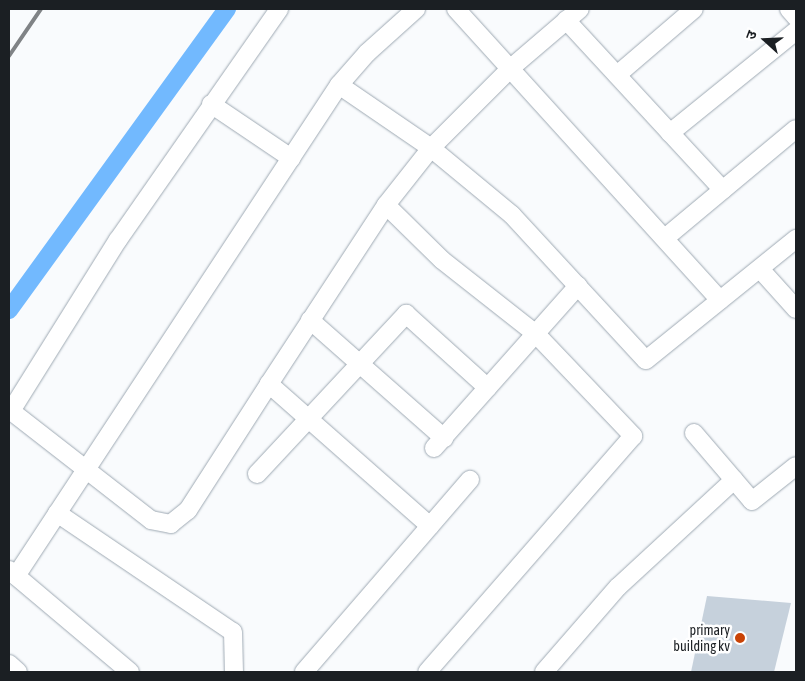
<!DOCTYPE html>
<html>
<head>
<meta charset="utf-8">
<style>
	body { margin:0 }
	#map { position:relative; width:805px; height:681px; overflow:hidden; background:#f9fbfd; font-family:"Asap Condensed","Noto Sans Devanagari",sans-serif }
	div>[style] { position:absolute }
	.canal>* { height:18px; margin:-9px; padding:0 9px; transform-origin:9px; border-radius:9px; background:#72b9fe }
	.building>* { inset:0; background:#c6d1dc }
	.roads { filter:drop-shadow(0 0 1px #9ea9b3) drop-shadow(0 0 1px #9ea9b3) }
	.minor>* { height:18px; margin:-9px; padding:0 9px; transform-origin:9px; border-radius:9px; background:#fff }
	.rail>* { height:4px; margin:-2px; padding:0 2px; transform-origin:2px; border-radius:2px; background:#808386 }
	.dots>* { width:14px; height:14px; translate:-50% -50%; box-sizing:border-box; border:2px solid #fff; border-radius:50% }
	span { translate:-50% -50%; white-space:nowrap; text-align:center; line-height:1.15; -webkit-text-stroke:5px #fff; paint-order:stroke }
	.poi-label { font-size:14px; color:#1b1f23 }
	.right { translate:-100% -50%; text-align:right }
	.frame { position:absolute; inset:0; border:10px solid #1b1f23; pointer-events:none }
	.north { position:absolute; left:740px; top:15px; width:50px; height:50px; -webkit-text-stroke:4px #fff; paint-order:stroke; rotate:290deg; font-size:14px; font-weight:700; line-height:20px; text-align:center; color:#1b1f23 }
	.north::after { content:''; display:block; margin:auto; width:18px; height:22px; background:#1b1f23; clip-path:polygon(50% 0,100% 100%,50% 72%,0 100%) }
</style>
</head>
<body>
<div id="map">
	<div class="canal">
		<div style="left:9px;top:310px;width:372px;rotate:-54.1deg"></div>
	</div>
	<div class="building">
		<div style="clip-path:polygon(707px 596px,791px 603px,774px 672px,691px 672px)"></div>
	</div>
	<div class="roads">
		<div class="minor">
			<div style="left:456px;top:9px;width:393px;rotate:47.8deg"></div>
			<div style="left:789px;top:9px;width:11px;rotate:49deg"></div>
			<div style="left:566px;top:20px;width:231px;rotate:47.3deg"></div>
			<div style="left:617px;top:75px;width:101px;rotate:-40.6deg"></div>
			<div style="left:339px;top:85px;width:112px;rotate:34.4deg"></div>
			<div style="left:431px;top:148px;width:105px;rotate:39.6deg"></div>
			<div style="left:512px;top:215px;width:197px;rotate:47.3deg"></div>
			<div style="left:646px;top:360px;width:193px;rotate:-38.9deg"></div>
			<div style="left:211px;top:104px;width:97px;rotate:34deg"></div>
			<div style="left:670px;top:133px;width:162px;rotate:-39deg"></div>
			<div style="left:386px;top:205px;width:78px;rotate:44.5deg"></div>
			<div style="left:442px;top:260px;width:120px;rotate:38.2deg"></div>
			<div style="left:536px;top:334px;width:141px;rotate:46.4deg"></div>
			<div style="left:633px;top:436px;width:313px;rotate:131.1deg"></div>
			<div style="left:665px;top:238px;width:170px;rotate:-39.8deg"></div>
			<div style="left:760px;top:269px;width:54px;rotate:48deg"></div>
			<div style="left:310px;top:320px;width:179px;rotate:41.4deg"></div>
			<div style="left:269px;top:384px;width:150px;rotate:122.7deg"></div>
			<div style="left:188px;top:510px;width:22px;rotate:141deg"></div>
			<div style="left:171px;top:524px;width:20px;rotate:-169deg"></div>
			<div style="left:151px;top:520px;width:177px;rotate:-142.1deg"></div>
			<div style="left:11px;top:411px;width:202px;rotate:-58deg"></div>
			<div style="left:118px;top:240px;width:282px;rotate:-55.1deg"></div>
			<div style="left:694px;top:433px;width:89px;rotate:49.5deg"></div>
			<div style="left:752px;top:501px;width:56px;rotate:-38.5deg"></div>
			<div style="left:434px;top:448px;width:217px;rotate:-48.4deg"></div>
			<div style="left:257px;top:474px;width:219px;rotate:-47deg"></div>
			<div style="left:406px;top:314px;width:110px;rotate:42.1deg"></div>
			<div style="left:57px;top:513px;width:212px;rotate:34.1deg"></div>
			<div style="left:233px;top:632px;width:40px;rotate:88.6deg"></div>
			<div style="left:430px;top:526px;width:215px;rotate:-138.6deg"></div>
			<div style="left:269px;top:384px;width:214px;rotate:-56.8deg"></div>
			<div style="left:386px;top:205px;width:73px;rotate:-51.7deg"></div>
			<div style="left:431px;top:148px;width:115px;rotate:-45deg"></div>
			<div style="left:512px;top:67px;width:89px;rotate:-40.5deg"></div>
			<div style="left:9px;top:570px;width:158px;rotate:40.1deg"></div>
			<div style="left:16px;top:576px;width:588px;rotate:-56.66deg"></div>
			<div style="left:339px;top:85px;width:43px;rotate:-48.8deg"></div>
			<div style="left:367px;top:53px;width:66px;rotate:-41.9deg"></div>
			<div style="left:9px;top:664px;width:12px;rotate:42deg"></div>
			<div style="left:304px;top:672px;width:254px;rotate:-49.2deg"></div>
			<div style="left:544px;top:672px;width:113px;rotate:-49deg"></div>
			<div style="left:618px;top:587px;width:158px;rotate:-42.7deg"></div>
		</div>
	</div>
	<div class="rail">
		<div style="left:9px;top:56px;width:57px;rotate:-55.8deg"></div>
	</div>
	<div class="dots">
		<div style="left:740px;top:638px;background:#c94306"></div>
	</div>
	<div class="poi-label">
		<span class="right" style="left:730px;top:638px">primary<br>building kv</span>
	</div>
	<div class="frame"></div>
	<div class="north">उ</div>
</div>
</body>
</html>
